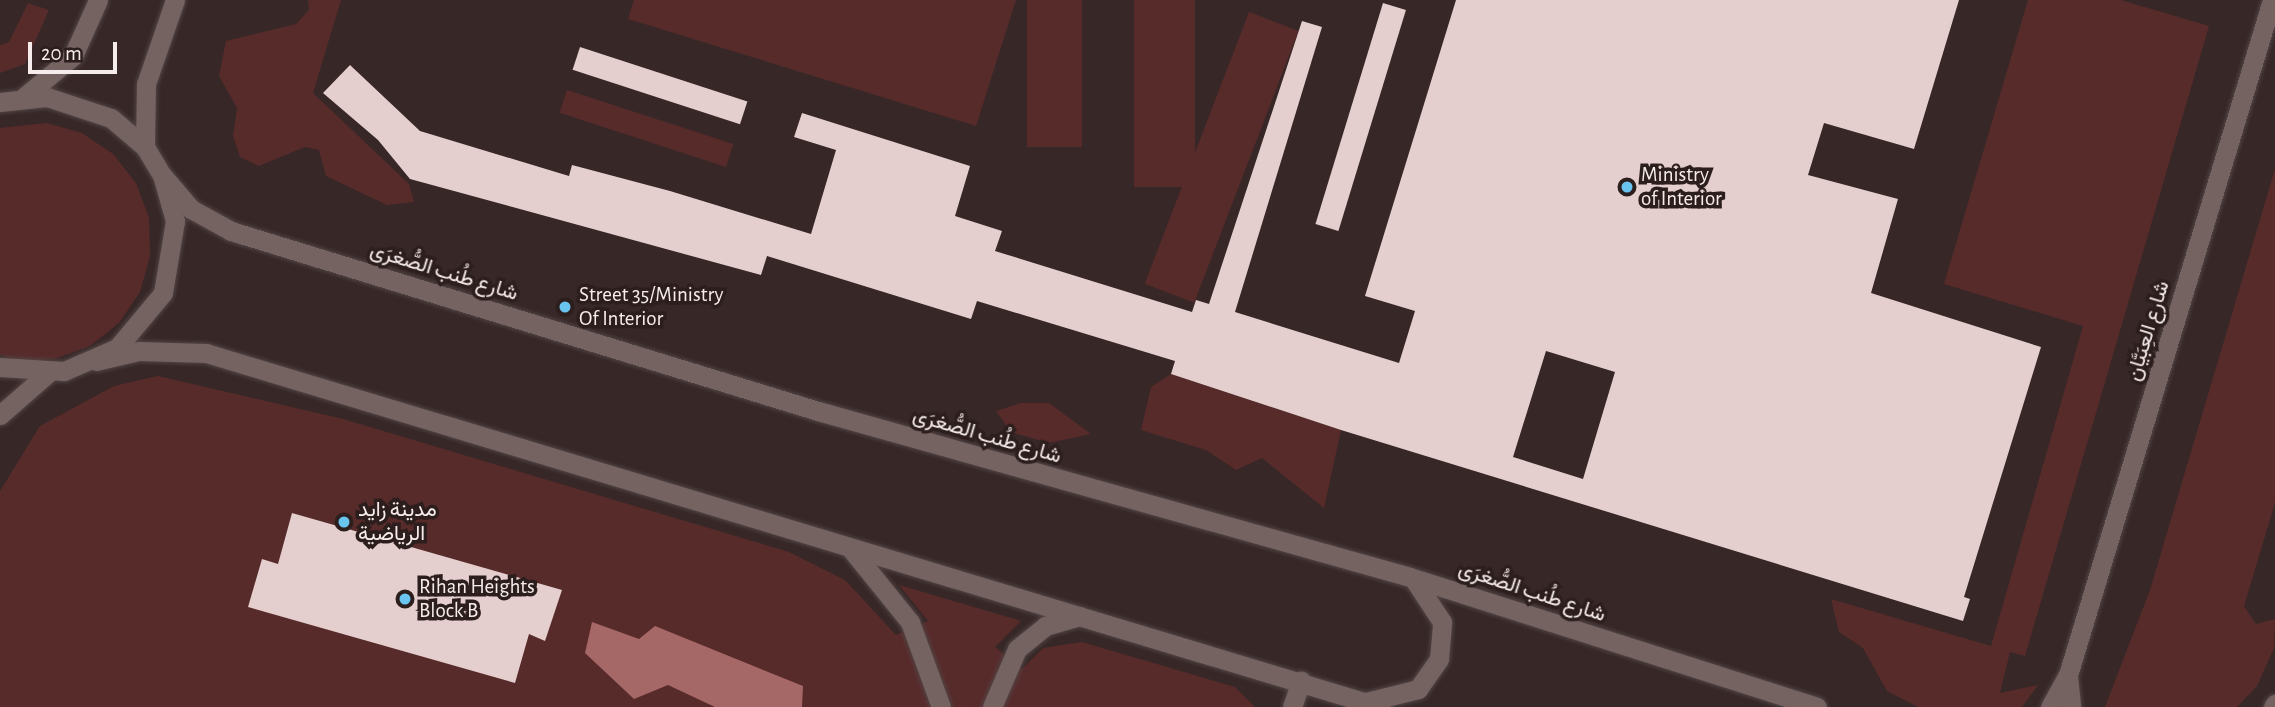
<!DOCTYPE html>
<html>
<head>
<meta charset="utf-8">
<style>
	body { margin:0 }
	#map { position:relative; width:2275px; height:707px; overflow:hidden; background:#372727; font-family:"Alegreya Sans",Vazirmatn,sans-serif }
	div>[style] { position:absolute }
	.green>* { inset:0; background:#582b2b; transform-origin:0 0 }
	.water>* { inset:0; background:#a66866 }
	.building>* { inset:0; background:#e4cfce; transform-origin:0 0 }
	.roads { filter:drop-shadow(0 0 2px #524545) drop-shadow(0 0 2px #524545) }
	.minor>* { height:19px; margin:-9.5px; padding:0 9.5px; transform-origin:9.5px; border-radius:9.5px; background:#756362 }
	.tertiary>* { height:19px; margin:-9.5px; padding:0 9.5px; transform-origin:9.5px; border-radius:9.5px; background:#756362 }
	.dots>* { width:19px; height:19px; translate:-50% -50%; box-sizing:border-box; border:4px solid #2c1e1d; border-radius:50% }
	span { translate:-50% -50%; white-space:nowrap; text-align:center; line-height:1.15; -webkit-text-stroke:7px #2c1e1d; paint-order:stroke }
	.poi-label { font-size:21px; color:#f7ecec }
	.left { translate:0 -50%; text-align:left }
	.street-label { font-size:21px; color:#f7ecec }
	.scale { position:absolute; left:28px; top:42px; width:89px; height:32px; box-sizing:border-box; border:4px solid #f7ecec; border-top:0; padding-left:9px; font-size:21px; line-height:24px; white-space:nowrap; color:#f7ecec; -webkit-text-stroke:5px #2c1e1d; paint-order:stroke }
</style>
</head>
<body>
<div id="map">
	<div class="green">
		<div style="clip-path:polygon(308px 0,341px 0,313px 93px,409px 184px,414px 202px,387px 205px,326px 176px,319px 150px,305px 147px,259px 166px,240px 157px,233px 136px,237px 108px,219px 76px,226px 41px,296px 24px,309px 10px)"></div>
		<div style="clip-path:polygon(634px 0,1016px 0,976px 126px,628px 19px)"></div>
		<div style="left:1027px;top:0;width:55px;height:147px"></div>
		<div style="left:1134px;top:0;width:61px;height:187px"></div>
		<div style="clip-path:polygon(2028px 0,2121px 0,2209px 26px,2025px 656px,2010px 652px,2000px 693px,2038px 685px,2022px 707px,1918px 707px,1887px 691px,1863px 648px,1839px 632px,1831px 599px,1991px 646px,2083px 326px,1944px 284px)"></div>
		<div style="clip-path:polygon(28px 3px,49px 10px,25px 64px,0 73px,0 45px,9px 42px)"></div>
		<div style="left:1249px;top:12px;width:53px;height:291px;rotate:21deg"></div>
		<div style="left:567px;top:90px;width:175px;height:24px;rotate:18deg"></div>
		<div style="clip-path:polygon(47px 123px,82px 133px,113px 154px,136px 183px,149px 218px,150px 256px,140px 292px,119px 323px,90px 346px,55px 359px,18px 361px,0 355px,0 128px)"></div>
		<div style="clip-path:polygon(2275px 169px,2275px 503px,2244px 606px,2256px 624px,2275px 619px,2274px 648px,2257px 686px,2237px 707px,2105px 707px,2150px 590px)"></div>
		<div style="clip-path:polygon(1171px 374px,1341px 430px,1324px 508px,1262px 458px,1236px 470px,1206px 450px,1141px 430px,1151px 387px)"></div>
		<div style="clip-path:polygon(158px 376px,343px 419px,789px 552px,845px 580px,896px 635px,928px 621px,899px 585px,1021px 621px,995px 647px,1022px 669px,1043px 648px,1082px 642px,1235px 687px,1255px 707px,0 707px,0 491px,40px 426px,114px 386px)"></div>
		<div style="clip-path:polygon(1021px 403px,1049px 403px,1091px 434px,1049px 443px,1011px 432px,996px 411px)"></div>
	</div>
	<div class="water">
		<div style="clip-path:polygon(592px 622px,639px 639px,655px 626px,803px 686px,802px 707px,715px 707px,668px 685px,634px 699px,585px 653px)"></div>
	</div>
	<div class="building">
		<div style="clip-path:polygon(evenodd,1456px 0,1959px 0,1914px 149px,1824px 123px,1808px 175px,1898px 199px,1871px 293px,2041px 347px,1964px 597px,1970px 599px,1963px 621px,1341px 430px,1171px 374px,1175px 361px,977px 301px,971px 319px,767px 256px,761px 275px,410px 179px,378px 140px,323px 93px,350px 65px,420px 131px,569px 176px,572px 165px,670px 191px,811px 234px,836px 150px,794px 137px,802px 113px,970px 166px,955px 216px,1002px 231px,995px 251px,1192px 312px,1196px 300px,1209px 304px,1302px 21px,1322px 27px,1235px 312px,1399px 363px,1415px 311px,1365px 296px,1456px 0,1546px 351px,1615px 372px,1583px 479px,1513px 457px,1546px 351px)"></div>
		<div style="left:1383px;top:3px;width:24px;height:231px;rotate:17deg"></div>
		<div style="left:580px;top:47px;width:176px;height:24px;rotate:18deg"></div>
		<div style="clip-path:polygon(292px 513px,562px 590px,545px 641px,529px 634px,515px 683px,248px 607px,262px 559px,278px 564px)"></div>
	</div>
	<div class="roads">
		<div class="minor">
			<div style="left:851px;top:549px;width:94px;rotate:51.1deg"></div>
			<div style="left:910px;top:622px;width:90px;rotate:70deg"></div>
			<div style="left:2068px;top:676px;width:31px;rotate:84deg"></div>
			<div style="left:992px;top:707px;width:63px;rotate:-66.7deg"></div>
			<div style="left:1017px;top:649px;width:36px;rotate:-39deg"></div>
			<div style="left:1045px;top:626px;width:36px;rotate:-16deg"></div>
			<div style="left:1292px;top:707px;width:28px;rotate:-71deg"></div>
			<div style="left:2050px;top:707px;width:37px;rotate:-61deg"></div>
			<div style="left:2068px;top:675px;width:705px;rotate:-73.18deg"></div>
		</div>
		<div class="tertiary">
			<div style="left:24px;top:97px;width:64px;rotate:-39.9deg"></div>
			<div style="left:73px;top:56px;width:61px;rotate:-65.9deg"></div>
			<div style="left:0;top:102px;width:47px;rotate:-6.1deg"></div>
			<div style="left:47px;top:97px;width:67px;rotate:18.2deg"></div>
			<div style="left:111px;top:118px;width:45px;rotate:40.5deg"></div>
			<div style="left:145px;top:147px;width:33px;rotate:59deg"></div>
			<div style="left:162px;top:175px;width:48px;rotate:74.2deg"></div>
			<div style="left:175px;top:221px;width:73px;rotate:99.5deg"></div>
			<div style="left:163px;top:293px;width:72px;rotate:129.9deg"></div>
			<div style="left:117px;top:348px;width:58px;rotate:156.5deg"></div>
			<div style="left:64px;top:371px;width:64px;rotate:-176.4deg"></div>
			<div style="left:145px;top:147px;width:63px;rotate:-89.1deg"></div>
			<div style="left:146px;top:84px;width:89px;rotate:-71deg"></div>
			<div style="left:162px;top:175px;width:45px;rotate:49.5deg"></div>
			<div style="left:191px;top:209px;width:46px;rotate:28.8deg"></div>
			<div style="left:231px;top:231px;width:614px;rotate:17.05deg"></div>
			<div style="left:818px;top:411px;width:615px;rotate:15.66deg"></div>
			<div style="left:1410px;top:577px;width:427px;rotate:17.7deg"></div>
			<div style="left:96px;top:361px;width:44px;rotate:-13.1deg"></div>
			<div style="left:139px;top:351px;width:67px;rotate:1.7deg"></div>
			<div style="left:206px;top:353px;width:1227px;rotate:16.77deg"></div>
			<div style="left:0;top:415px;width:64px;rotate:-41.2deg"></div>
			<div style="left:1366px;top:702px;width:54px;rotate:-14deg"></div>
			<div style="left:1418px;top:689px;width:37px;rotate:-55deg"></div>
			<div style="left:1439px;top:659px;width:37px;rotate:-85deg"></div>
			<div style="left:1442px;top:622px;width:49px;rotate:-123.4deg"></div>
			<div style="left:2273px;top:707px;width:4px;rotate:-56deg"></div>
		</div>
	</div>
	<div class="dots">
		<div style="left:1627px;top:187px;background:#69c4f0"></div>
		<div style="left:565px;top:307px;background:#69c4f0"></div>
		<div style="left:344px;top:522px;background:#69c4f0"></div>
		<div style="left:405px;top:599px;background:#69c4f0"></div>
	</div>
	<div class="poi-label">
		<span class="left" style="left:1641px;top:187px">Ministry<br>of Interior</span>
		<span class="left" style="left:579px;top:307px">Street 35/Ministry<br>Of Interior</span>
		<span class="left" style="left:358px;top:522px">مدينة زايد<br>الرياضية</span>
		<span class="left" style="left:419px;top:599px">Rihan Heights<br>Block B</span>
	</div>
	<div class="street-label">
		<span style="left:444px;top:272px;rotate:17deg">شارع طُنب الصُّغرَى</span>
		<span style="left:2148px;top:331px;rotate:-73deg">شارع العِبَيَّان</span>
		<span style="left:987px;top:436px;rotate:16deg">شارع طُنب الصُّغرَى</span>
		<span style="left:1532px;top:592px;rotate:18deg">شارع طُنب الصُّغرَى</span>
	</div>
	<div class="scale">20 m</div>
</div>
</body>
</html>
